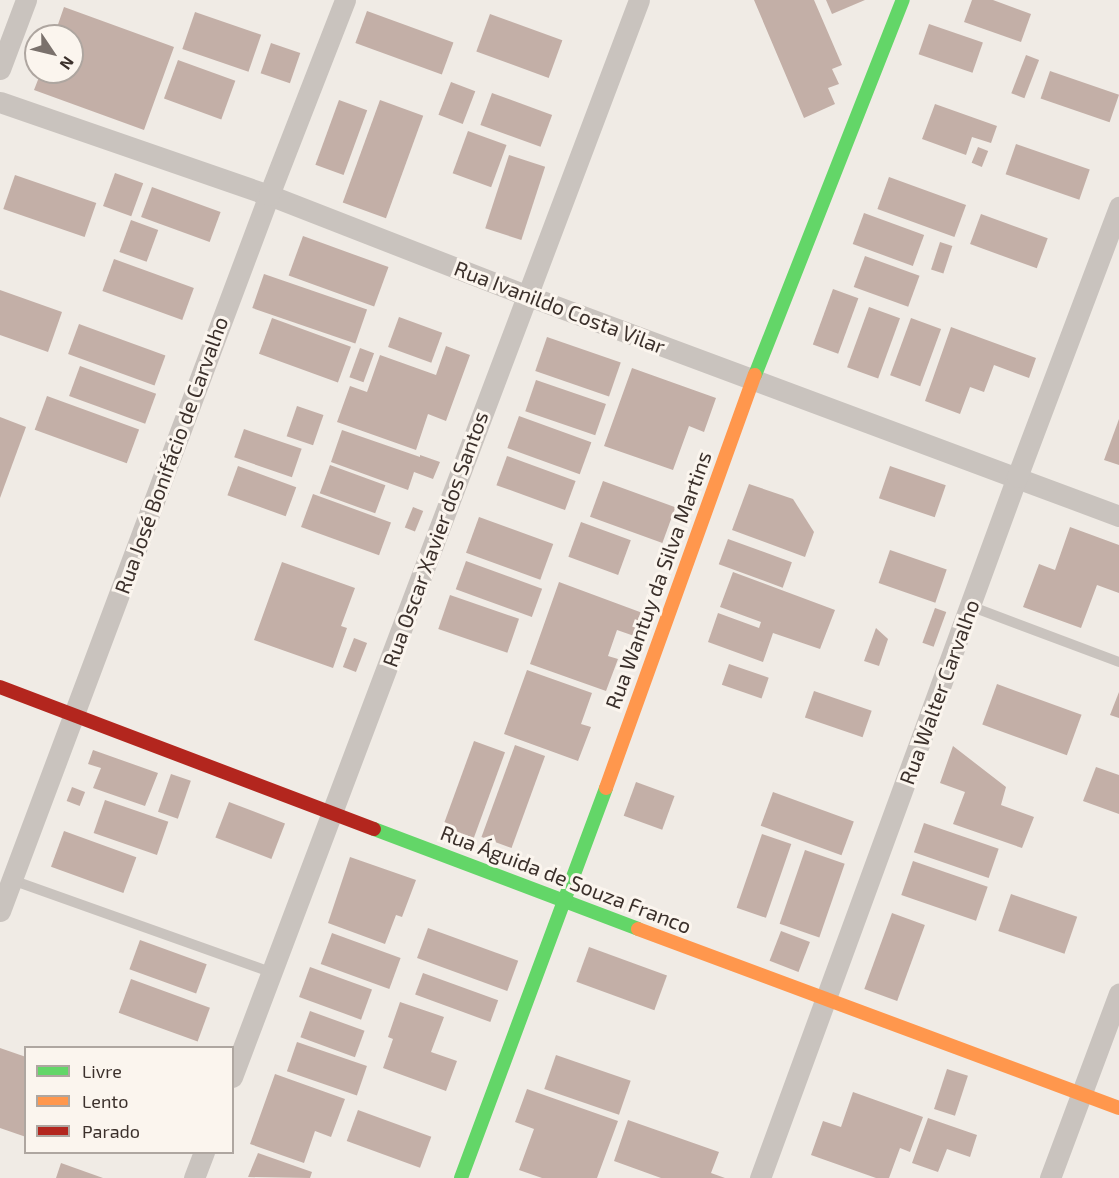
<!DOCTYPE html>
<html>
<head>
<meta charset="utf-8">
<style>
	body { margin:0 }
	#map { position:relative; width:1119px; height:1178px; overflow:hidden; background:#f0ebe5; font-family:"Exo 2",sans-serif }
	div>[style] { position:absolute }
	.building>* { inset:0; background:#c3afa7; transform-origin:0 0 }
	.lane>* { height:10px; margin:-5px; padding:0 5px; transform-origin:5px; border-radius:5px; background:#c9c3be }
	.street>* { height:21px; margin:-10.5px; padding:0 10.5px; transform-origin:10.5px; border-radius:10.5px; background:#c9c3be }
	.fast>* { height:14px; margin:-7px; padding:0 7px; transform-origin:7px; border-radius:7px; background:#63d668 }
	.slow>* { height:14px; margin:-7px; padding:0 7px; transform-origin:7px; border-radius:7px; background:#ff974d }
	.jam>* { height:14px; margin:-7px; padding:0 7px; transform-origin:7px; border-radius:7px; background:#b3261e }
	span { translate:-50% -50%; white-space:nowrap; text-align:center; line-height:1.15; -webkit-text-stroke:6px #fbf5ee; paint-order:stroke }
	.street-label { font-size:21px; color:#3b302b }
	.legend { position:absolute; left:24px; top:1046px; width:210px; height:108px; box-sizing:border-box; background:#fbf5ee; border:2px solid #aea6a0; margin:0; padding:8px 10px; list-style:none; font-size:18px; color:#3b302b }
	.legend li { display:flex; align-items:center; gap:12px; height:30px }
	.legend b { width:30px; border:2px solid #aea6a0 }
	.north { position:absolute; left:24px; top:24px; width:60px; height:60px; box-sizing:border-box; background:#fbf5ee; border:2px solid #aea6a0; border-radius:50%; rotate:125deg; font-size:16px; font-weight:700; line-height:24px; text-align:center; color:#3b302b }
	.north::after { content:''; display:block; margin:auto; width:21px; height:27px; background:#7a716c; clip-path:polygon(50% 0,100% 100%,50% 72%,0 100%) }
</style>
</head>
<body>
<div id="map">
	<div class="building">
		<div style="clip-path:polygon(754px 0,814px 0,842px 65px,832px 69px,839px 84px,828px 88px,835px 104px,804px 118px)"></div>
		<div style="clip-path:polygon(826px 0,865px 0,832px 14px)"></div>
		<div style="clip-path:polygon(972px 0,993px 0,1031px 14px,1021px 42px,964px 22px)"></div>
		<div style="clip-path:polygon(64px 7px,174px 47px,144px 130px,34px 90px,41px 72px,72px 72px,72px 36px,54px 36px)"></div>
		<div style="left:367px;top:11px;width:92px;height:34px;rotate:20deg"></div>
		<div style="left:195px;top:12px;width:70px;height:39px;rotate:19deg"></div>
		<div style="left:490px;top:14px;width:77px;height:40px;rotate:20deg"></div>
		<div style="left:929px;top:24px;width:57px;height:32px;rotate:19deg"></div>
		<div style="left:271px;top:43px;width:31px;height:32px;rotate:19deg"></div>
		<div style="left:1026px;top:55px;width:14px;height:41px;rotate:21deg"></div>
		<div style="left:178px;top:60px;width:61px;height:41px;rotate:20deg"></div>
		<div style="left:1050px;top:71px;width:73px;height:29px;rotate:19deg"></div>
		<div style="left:451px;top:82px;width:26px;height:35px;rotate:21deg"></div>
		<div style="left:492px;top:93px;width:64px;height:34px;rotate:20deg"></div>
		<div style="left:339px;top:100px;width:30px;height:69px;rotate:20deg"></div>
		<div style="left:380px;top:100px;width:46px;height:109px;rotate:20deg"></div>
		<div style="clip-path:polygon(935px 104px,997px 126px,991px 143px,972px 137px,966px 155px,922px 139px)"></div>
		<div style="left:468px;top:131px;width:41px;height:45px;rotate:20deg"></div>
		<div style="left:1016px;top:144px;width:78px;height:32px;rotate:19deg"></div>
		<div style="left:978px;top:147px;width:11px;height:17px;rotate:22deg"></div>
		<div style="left:509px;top:155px;width:38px;height:77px;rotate:18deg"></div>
		<div style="left:115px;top:173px;width:30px;height:35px;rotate:20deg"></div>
		<div style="left:15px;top:175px;width:86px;height:36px;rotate:19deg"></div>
		<div style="left:889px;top:177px;width:82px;height:34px;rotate:20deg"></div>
		<div style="left:152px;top:187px;width:73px;height:32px;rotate:20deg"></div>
		<div style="left:864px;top:213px;width:64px;height:33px;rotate:20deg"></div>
		<div style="left:981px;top:214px;width:71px;height:32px;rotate:20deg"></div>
		<div style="left:131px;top:220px;width:29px;height:34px;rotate:20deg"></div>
		<div style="left:303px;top:236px;width:91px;height:42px;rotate:20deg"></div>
		<div style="left:940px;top:242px;width:13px;height:29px;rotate:18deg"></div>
		<div style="left:865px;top:256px;width:58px;height:33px;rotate:20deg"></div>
		<div style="left:114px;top:259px;width:85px;height:34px;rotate:20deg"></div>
		<div style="left:264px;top:274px;width:109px;height:36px;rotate:19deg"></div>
		<div style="left:833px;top:289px;width:27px;height:59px;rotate:20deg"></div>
		<div style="clip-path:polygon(0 290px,62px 312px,48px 352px,0 335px)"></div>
		<div style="left:869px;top:307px;width:33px;height:64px;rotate:20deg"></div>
		<div style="left:399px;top:317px;width:46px;height:32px;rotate:20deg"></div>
		<div style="left:272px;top:318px;width:84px;height:38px;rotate:20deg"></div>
		<div style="left:911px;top:318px;width:32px;height:61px;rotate:20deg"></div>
		<div style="left:79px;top:324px;width:92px;height:32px;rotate:20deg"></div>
		<div style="clip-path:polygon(951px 327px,1036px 358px,1029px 378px,994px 365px,984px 392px,970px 387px,960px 414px,925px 401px)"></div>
		<div style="left:547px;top:337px;width:78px;height:36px;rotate:19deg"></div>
		<div style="clip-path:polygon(446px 346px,470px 355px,446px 421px,428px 414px,416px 450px,337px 422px,350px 386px,367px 392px,380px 355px,436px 375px)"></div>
		<div style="left:360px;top:348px;width:15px;height:31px;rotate:20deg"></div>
		<div style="left:80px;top:366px;width:81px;height:32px;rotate:20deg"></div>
		<div style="clip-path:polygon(632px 368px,716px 398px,704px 432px,689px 426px,673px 470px,604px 446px)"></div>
		<div style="left:536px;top:380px;width:74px;height:33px;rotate:19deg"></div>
		<div style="left:47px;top:396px;width:98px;height:36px;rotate:20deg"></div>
		<div style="left:297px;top:406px;width:28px;height:32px;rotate:19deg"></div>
		<div style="left:519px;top:416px;width:77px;height:34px;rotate:20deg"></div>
		<div style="clip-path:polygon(0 417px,26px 427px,0 498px)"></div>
		<div style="clip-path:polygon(1119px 419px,1119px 465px,1104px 460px)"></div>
		<div style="left:244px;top:429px;width:61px;height:30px;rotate:19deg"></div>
		<div style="clip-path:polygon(342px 430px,420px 457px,420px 455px,440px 462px,433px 479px,414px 472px,408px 490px,331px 462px)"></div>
		<div style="left:507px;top:456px;width:73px;height:31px;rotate:20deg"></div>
		<div style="left:330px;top:465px;width:59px;height:30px;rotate:20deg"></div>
		<div style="left:238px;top:466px;width:62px;height:31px;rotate:20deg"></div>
		<div style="left:890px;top:466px;width:59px;height:34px;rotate:19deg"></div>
		<div style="left:603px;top:481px;width:77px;height:38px;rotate:20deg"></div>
		<div style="clip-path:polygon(749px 484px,793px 499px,814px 532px,805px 557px,732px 530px)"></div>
		<div style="left:313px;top:494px;width:83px;height:35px;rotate:20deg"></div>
		<div style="left:413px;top:507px;width:11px;height:22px;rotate:22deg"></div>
		<div style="left:479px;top:517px;width:79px;height:38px;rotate:20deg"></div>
		<div style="left:581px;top:522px;width:53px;height:37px;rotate:20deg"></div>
		<div style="clip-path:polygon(1070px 527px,1119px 545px,1119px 593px,1097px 585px,1081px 628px,1023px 607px,1039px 564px,1055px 570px)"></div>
		<div style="left:728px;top:539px;width:68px;height:27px;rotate:20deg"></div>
		<div style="left:890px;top:550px;width:60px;height:35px;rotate:19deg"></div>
		<div style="left:466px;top:561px;width:81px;height:30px;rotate:20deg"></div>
		<div style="clip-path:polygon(282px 562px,355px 588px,341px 626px,347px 628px,333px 668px,254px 640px)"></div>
		<div style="clip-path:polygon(733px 572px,835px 610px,820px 649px,773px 633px,763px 662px,708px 642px,718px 613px,759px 628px,761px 622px,720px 607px)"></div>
		<div style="clip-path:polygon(559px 582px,648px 615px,640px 638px,617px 630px,608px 656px,618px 659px,606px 691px,530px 664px)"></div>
		<div style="left:450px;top:595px;width:73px;height:36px;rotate:19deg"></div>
		<div style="left:935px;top:608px;width:12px;height:37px;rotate:20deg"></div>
		<div style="clip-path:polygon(876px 628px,888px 639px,879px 666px,864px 661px)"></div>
		<div style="left:354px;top:638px;width:14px;height:31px;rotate:21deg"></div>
		<div style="left:729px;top:664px;width:42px;height:22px;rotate:19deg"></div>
		<div style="clip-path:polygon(527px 670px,592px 693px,581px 724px,591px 727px,578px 761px,504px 734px)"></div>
		<div style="left:997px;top:684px;width:90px;height:43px;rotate:20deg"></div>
		<div style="left:814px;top:691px;width:61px;height:28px;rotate:19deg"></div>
		<div style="clip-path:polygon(1119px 692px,1119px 718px,1110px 715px)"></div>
		<div style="left:474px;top:741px;width:33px;height:104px;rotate:20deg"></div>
		<div style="left:515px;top:745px;width:32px;height:98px;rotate:20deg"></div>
		<div style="clip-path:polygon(953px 746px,1006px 787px,1001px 805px,1034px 817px,1022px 848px,953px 824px,965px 792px,940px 783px)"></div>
		<div style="clip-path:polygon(93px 750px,158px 773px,145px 806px,93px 788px,101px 768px,88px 764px)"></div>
		<div style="clip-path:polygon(1096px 767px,1119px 775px,1119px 814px,1083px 801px)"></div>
		<div style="left:171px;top:774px;width:21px;height:40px;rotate:19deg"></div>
		<div style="left:636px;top:782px;width:41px;height:36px;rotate:20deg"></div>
		<div style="left:72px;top:787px;width:14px;height:15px;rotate:21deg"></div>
		<div style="left:773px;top:792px;width:86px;height:36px;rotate:20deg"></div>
		<div style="left:105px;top:800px;width:67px;height:35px;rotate:19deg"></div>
		<div style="left:229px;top:802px;width:60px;height:38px;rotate:21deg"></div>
		<div style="left:924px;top:823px;width:79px;height:31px;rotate:19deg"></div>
		<div style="left:64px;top:831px;width:77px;height:38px;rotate:20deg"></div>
		<div style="left:762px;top:834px;width:31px;height:78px;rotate:19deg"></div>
		<div style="left:805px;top:850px;width:42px;height:78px;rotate:19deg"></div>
		<div style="clip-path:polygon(350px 857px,416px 880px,402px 917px,396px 915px,385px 944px,328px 923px)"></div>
		<div style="left:913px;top:861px;width:79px;height:36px;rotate:19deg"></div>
		<div style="left:1011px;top:894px;width:70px;height:39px;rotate:19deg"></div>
		<div style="left:892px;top:913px;width:35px;height:81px;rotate:20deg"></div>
		<div style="left:428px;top:928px;width:96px;height:32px;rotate:20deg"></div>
		<div style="left:781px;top:931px;width:31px;height:32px;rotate:21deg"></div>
		<div style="left:332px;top:933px;width:73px;height:33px;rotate:20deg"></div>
		<div style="left:140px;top:940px;width:71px;height:31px;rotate:20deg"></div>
		<div style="left:589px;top:947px;width:83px;height:37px;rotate:20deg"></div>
		<div style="left:310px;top:967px;width:66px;height:32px;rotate:20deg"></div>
		<div style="left:423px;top:973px;width:80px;height:23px;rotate:20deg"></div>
		<div style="left:131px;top:979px;width:84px;height:36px;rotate:20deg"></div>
		<div style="clip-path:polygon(400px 1002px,444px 1017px,431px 1052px,457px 1061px,446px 1091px,383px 1068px,393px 1039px,388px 1037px)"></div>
		<div style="left:310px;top:1011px;width:58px;height:28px;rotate:20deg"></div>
		<div style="left:297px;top:1042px;width:74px;height:31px;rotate:19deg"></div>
		<div style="clip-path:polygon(0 1048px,26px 1057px,26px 1137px,0 1128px)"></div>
		<div style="left:556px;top:1055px;width:79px;height:36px;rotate:19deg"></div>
		<div style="left:947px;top:1069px;width:22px;height:42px;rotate:18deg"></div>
		<div style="clip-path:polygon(275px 1074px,345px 1099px,331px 1137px,315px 1131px,304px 1163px,250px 1144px)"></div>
		<div style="clip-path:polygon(527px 1089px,618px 1121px,597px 1178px,542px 1178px,519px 1170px,534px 1129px,515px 1122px)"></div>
		<div style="clip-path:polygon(853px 1092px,923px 1117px,910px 1152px,900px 1148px,889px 1178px,876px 1178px,811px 1155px,823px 1121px,841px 1127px)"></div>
		<div style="left:358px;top:1110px;width:78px;height:33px;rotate:20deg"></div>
		<div style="clip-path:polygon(928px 1118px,977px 1135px,970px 1157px,947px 1149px,938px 1172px,912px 1163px)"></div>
		<div style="clip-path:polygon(628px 1120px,719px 1152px,711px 1173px,725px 1178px,661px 1178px,614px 1161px)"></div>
		<div style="clip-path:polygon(258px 1153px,312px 1172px,310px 1178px,248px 1177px)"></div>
		<div style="clip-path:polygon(61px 1163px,103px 1178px,56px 1178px)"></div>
	</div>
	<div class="lane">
		<div style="left:970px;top:606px;width:159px;rotate:20.6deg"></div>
		<div style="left:12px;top:880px;width:277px;rotate:19.6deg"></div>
	</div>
	<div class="street">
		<div style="left:0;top:69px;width:74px;rotate:-69.4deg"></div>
		<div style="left:0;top:102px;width:285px;rotate:19.1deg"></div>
		<div style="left:269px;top:195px;width:276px;rotate:21.3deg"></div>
		<div style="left:526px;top:295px;width:633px;rotate:20.44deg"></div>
		<div style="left:0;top:911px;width:765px;rotate:-69.41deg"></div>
		<div style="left:269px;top:195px;width:209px;rotate:-68.7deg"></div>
		<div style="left:232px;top:1077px;width:1151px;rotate:-69.3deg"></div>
		<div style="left:194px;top:1178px;width:28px;rotate:-69deg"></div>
		<div style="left:760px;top:1178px;width:747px;rotate:-69.87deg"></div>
		<div style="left:1017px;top:477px;width:289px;rotate:-69.3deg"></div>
		<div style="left:1050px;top:1178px;width:197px;rotate:-69.5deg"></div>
	</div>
	<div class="fast">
		<div style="left:755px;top:375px;width:403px;rotate:-68.5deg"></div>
		<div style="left:374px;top:829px;width:282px;rotate:20.7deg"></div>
		<div style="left:461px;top:1178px;width:416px;rotate:-69.6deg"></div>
	</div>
	<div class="slow">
		<div style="left:606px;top:788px;width:439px;rotate:-70.2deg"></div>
		<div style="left:638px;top:929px;width:513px;rotate:20.41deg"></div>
	</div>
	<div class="jam">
		<div style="left:0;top:687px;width:400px;rotate:20.8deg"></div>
	</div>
	<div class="street-label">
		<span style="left:560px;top:307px;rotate:21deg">Rua Ivanildo Costa Vilar</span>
		<span style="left:171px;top:455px;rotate:-70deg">Rua José Bonifácio de Carvalho</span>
		<span style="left:435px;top:539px;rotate:-70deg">Rua Oscar Xavier dos Santos</span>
		<span style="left:658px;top:580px;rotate:-70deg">Rua Wantuy da Silva Martins</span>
		<span style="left:939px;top:692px;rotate:-70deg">Rua Walter Carvalho</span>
		<span style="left:566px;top:879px;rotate:21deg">Rua Águida de Souza Franco</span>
	</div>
	<ul class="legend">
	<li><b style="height:8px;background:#63d668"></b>Livre</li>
	<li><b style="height:8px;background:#ff974d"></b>Lento</li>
	<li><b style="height:8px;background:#b3261e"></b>Parado</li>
	</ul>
	<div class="north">N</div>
</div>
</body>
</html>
